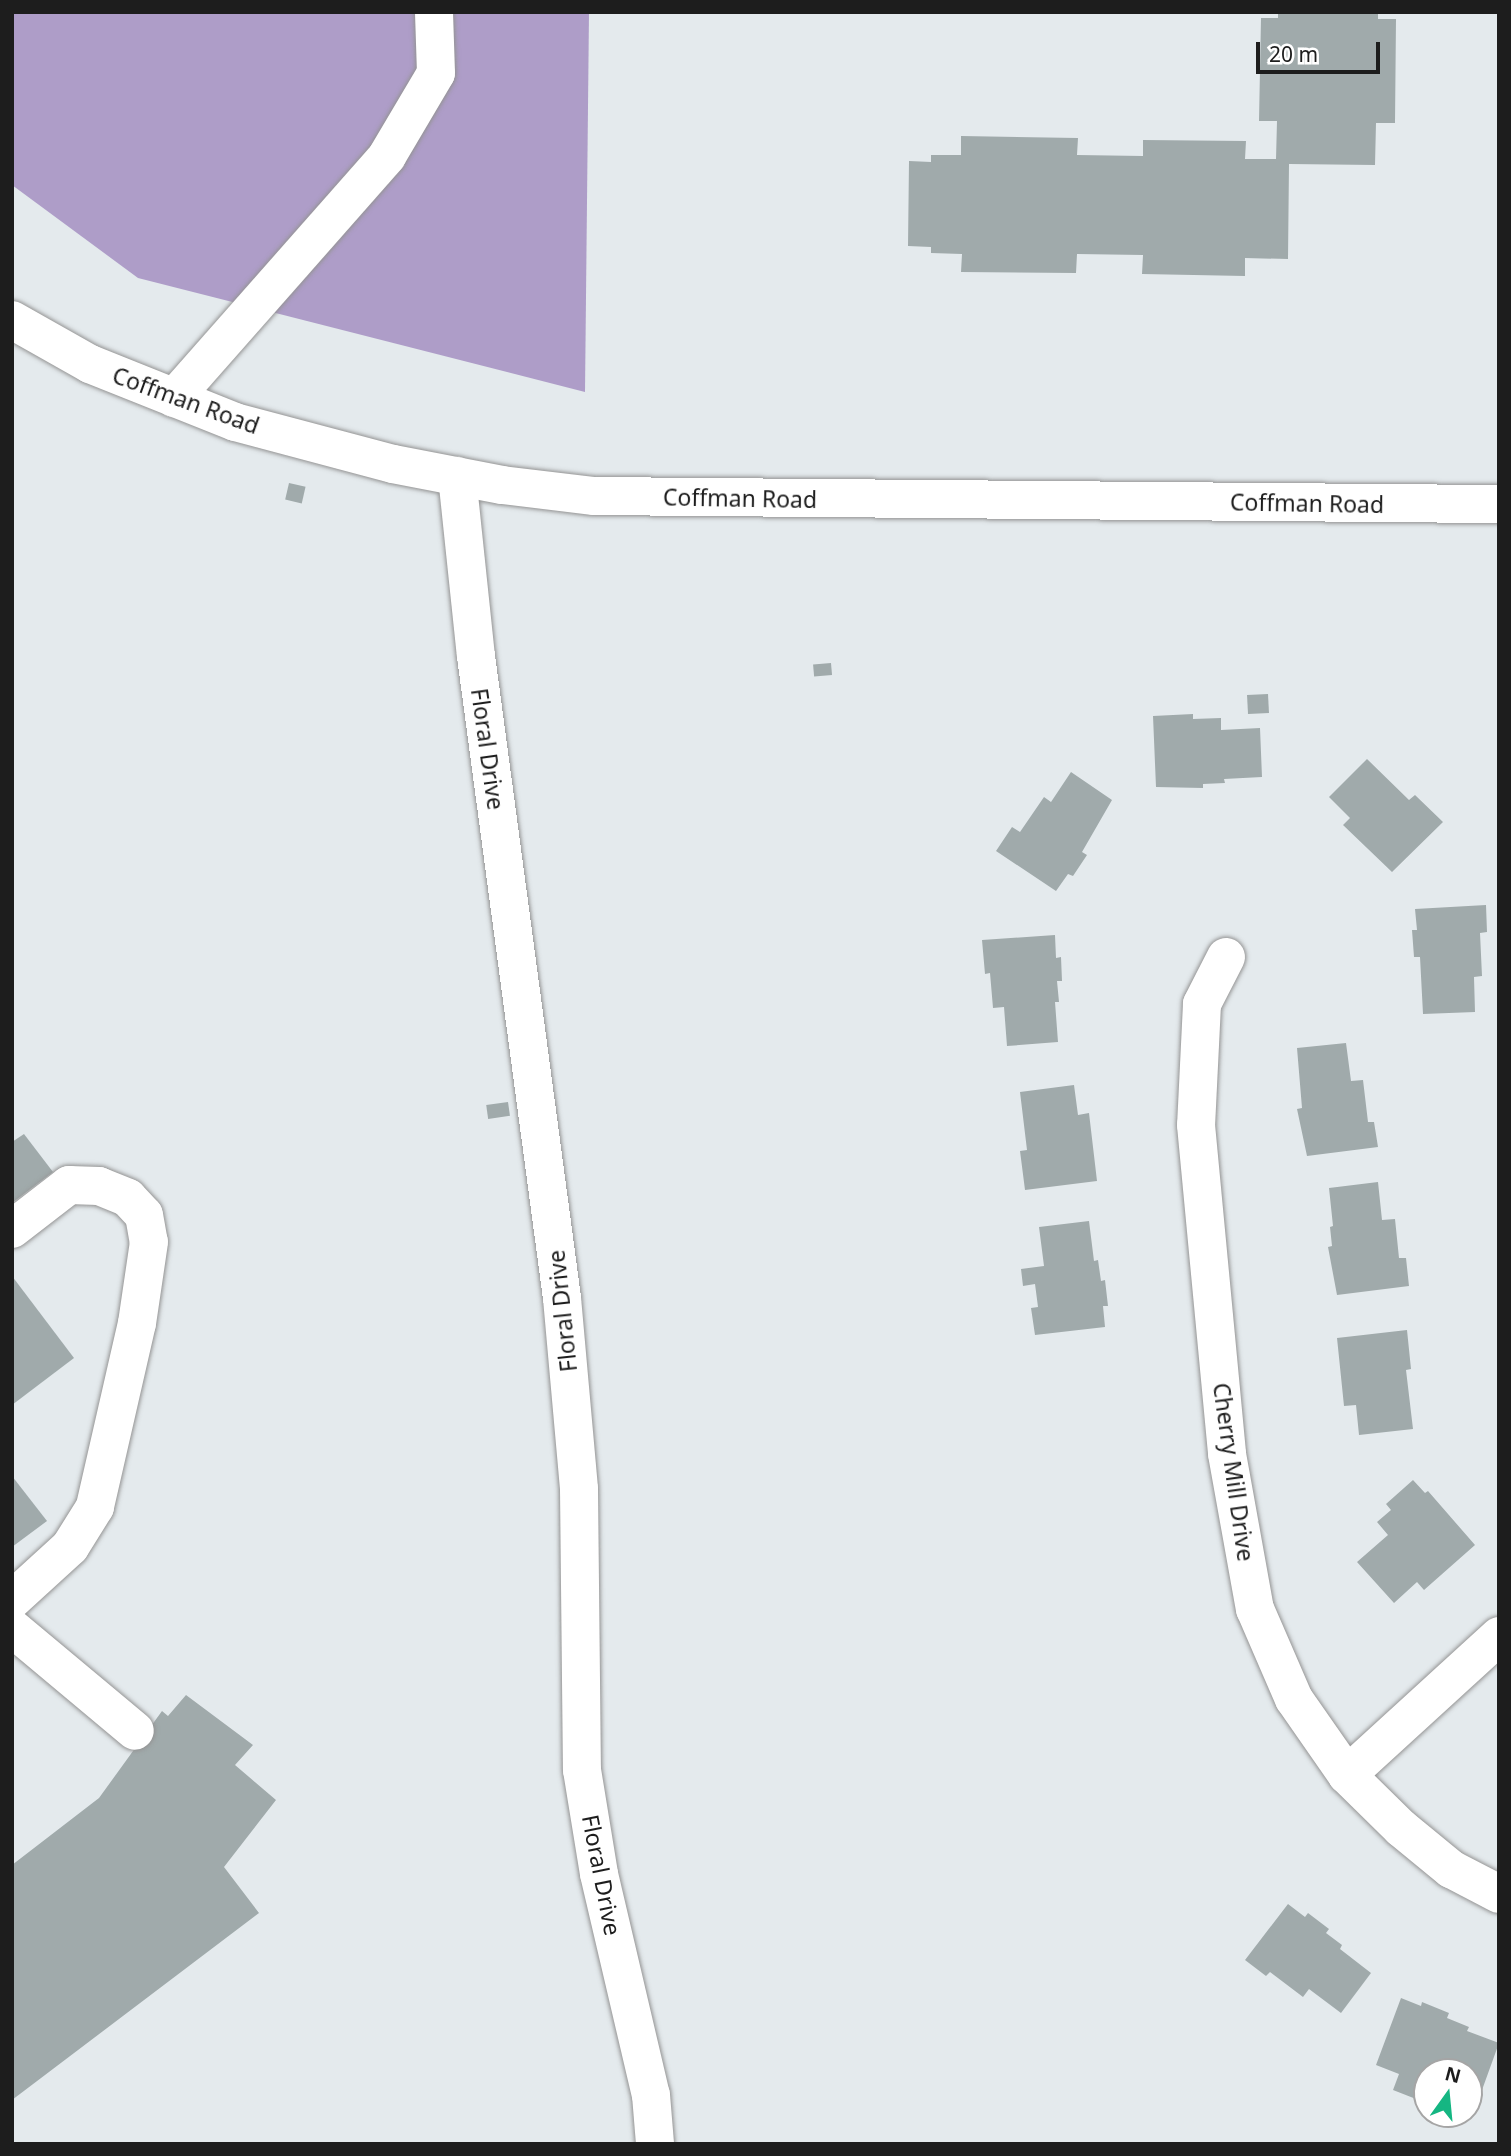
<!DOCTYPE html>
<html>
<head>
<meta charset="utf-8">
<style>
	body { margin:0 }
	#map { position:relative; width:1511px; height:2156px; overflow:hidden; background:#e4eaed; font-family:"Noto Sans",sans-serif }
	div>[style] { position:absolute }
	.forest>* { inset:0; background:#ae9dc8 }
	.building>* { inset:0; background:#a0aaab; transform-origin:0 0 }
	.roads { filter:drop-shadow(0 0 2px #949494) drop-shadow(0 0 2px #949494) }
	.minor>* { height:38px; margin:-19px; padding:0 19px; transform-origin:19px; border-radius:19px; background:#fff }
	span { translate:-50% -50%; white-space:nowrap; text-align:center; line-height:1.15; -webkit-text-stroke:5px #fff; paint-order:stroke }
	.street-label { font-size:23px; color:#1d1d1d }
	.frame { position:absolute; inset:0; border:14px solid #1d1d1d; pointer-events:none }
	.north { position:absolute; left:1413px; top:2058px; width:70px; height:70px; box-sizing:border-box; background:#fff; border:2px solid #a5a5a5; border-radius:50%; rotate:15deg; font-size:19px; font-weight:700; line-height:28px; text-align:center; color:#1d1d1d }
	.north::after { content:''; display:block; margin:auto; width:24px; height:32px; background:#15b682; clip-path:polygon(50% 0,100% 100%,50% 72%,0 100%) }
	.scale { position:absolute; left:1256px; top:42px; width:124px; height:32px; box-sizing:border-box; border:4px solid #1d1d1d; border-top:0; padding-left:9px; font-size:21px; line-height:24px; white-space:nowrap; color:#1d1d1d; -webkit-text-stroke:5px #fff; paint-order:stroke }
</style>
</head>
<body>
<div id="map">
	<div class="forest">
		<div style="clip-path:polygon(12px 12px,589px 12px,585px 392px,138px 278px,12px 185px)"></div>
	</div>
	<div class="building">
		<div style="clip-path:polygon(1278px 12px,1378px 12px,1378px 19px,1396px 19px,1395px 123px,1376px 123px,1375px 165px,1289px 164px,1288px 259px,1245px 258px,1245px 276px,1142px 274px,1143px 255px,1077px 254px,1076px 273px,961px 272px,962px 254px,931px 253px,931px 247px,908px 246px,909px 161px,931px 162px,931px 155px,961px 155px,961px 136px,1078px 138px,1077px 155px,1143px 156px,1143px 140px,1246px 141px,1245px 159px,1276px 159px,1277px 121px,1259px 121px,1261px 18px,1278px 18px)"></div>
		<div style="left:289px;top:483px;width:17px;height:17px;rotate:13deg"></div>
		<div style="left:831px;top:663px;width:12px;height:18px;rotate:85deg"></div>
		<div style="left:1268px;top:694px;width:19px;height:21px;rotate:87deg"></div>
		<div style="clip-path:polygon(1193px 714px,1193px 719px,1221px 718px,1221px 730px,1260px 728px,1262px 777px,1224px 779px,1225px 783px,1203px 784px,1203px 788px,1156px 787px,1153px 716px)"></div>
		<div style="clip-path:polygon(1367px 759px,1409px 800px,1415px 795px,1443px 822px,1392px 872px,1343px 825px,1350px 818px,1329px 797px)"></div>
		<div style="clip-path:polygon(1071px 772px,1112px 800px,1082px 852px,1087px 855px,1073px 876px,1068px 874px,1056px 891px,996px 851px,1012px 827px,1020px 832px,1044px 797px,1051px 802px)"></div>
		<div style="clip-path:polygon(1486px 905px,1487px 932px,1480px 933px,1482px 976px,1474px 977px,1475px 1012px,1423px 1014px,1420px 957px,1414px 957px,1412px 930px,1417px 930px,1415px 909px)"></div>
		<div style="clip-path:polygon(1055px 935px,1056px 958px,1061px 957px,1062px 981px,1057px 981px,1059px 1002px,1055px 1002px,1058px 1042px,1007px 1046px,1004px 1007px,993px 1008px,990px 973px,985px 974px,982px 940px)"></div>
		<div style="clip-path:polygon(1346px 1043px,1351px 1081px,1363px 1080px,1368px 1122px,1374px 1122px,1378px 1147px,1307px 1156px,1297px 1109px,1302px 1108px,1297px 1048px)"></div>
		<div style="clip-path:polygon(1074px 1085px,1078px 1115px,1089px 1113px,1097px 1181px,1025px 1190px,1020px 1151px,1027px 1150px,1020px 1092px)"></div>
		<div style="left:508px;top:1102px;width:14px;height:22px;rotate:82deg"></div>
		<div style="clip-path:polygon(24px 1134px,53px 1172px,12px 1203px,12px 1142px)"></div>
		<div style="clip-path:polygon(1378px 1182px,1382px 1220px,1395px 1219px,1399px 1258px,1406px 1258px,1409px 1286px,1337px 1295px,1328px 1247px,1332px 1246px,1330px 1227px,1333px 1226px,1329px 1188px)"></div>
		<div style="clip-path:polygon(1089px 1221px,1094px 1261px,1098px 1260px,1101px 1281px,1105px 1280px,1108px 1306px,1103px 1306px,1105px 1327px,1035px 1335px,1031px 1308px,1038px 1307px,1035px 1284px,1023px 1286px,1021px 1269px,1044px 1266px,1039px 1227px)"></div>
		<div style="clip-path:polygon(12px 1276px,74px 1358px,12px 1405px)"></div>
		<div style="clip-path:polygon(1407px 1330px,1411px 1369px,1406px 1370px,1413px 1429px,1359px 1435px,1356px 1405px,1344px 1406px,1337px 1338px)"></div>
		<div style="clip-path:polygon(12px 1476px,47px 1521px,12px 1547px)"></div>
		<div style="clip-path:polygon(1413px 1480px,1425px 1493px,1428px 1491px,1475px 1545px,1424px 1590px,1417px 1582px,1394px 1603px,1357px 1562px,1388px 1535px,1377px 1522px,1391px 1510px,1386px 1504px)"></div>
		<div style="clip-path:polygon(186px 1695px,253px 1745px,235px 1765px,276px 1800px,224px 1867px,259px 1913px,12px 2100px,12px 1865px,99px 1798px,162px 1711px,168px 1716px)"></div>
		<div style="clip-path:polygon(1288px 1904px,1305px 1917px,1308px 1913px,1329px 1929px,1326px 1933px,1342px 1945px,1340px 1949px,1371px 1973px,1341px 2013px,1309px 1989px,1303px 1997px,1270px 1972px,1266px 1976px,1245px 1960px)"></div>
		<div style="clip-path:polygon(1401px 1998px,1421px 2006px,1422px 2002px,1449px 2013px,1447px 2018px,1469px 2027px,1467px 2031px,1499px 2043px,1482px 2090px,1469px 2085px,1469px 2072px,1427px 2072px,1416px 2099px,1393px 2090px,1399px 2074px,1376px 2065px)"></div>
	</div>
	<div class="roads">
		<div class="minor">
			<div style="left:12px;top:320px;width:90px;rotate:29.4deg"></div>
			<div style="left:90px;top:364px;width:156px;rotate:21.8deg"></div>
			<div style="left:235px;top:422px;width:163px;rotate:14.9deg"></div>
			<div style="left:393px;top:464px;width:111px;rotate:10.9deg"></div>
			<div style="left:502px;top:485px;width:93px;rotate:6.8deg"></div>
			<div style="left:594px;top:496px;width:905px;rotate:0.51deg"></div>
			<div style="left:174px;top:398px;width:322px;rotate:-48.6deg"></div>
			<div style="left:387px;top:156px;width:96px;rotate:-59.4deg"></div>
			<div style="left:436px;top:73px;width:61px;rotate:-91.9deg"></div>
			<div style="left:457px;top:476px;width:181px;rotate:84deg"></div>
			<div style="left:476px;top:656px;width:648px;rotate:82.37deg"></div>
			<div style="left:562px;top:1298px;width:192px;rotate:84.9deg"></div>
			<div style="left:579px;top:1489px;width:281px;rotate:89.4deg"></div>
			<div style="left:582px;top:1770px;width:105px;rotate:80.7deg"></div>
			<div style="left:599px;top:1874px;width:227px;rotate:76.8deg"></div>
			<div style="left:651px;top:2095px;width:49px;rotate:85.3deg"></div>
			<div style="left:1226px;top:957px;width:53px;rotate:117.1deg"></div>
			<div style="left:1202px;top:1004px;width:121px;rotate:92.8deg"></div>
			<div style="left:1196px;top:1125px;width:330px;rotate:84.6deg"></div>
			<div style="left:1227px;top:1454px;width:158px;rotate:79.8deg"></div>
			<div style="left:1255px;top:1609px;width:98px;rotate:66.6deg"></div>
			<div style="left:1294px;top:1699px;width:93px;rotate:55.1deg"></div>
			<div style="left:1347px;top:1775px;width:76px;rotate:44.5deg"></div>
			<div style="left:1401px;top:1828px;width:65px;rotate:39.4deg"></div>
			<div style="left:1451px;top:1869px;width:54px;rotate:27.5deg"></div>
			<div style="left:12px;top:1229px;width:72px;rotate:-37.7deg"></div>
			<div style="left:69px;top:1185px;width:30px;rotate:2deg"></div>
			<div style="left:99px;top:1186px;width:31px;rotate:22deg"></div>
			<div style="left:128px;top:1198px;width:23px;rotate:47deg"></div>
			<div style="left:144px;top:1215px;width:27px;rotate:80deg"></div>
			<div style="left:149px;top:1242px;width:82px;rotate:98.4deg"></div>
			<div style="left:137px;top:1323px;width:189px;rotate:102.9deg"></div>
			<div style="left:95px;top:1507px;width:47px;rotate:122deg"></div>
			<div style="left:70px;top:1547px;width:79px;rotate:137.6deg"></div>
			<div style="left:12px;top:1628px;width:160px;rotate:39.9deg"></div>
			<div style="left:1347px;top:1775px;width:206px;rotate:-42.4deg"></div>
		</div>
	</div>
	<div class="street-label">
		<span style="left:186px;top:400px;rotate:20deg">Coffman Road</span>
		<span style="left:740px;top:498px;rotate:1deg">Coffman Road</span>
		<span style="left:1307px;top:503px;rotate:1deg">Coffman Road</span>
		<span style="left:488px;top:749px;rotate:82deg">Floral Drive</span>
		<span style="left:562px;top:1311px;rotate:-96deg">Floral Drive</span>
		<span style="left:1234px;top:1472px;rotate:82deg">Cherry Mill Drive</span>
		<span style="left:602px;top:1875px;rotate:79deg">Floral Drive</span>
	</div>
	<div class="frame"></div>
	<div class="north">N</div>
	<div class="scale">20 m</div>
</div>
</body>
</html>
